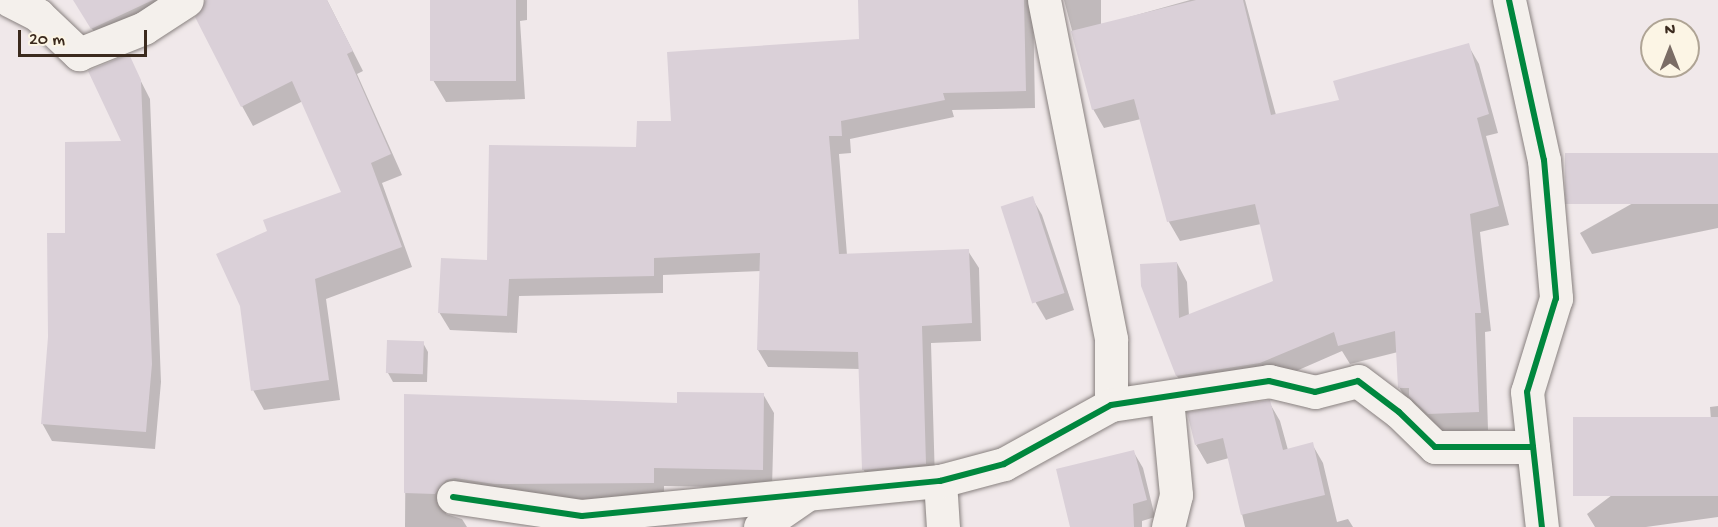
<!DOCTYPE html>
<html>
<head>
<meta charset="utf-8">
<style>
	body { margin:0 }
	#map { position:relative; width:1718px; height:527px; overflow:hidden; background:#f0e8ea; font-family:"Gochi Hand",sans-serif }
	div>[style] { position:absolute }
	.shadow>* { inset:0; background:#0003 }
	.building>* { inset:0; background:#dad0d8; transform-origin:0 0 }
	.roads { filter:drop-shadow(0 0 2px #88817f) drop-shadow(0 0 2px #88817f) }
	.street>* { height:33px; margin:-16.5px; padding:0 16.5px; transform-origin:16.5px; border-radius:16.5px; background:#f4f0ec }
	.cycleway>* { height:6px; margin:-3px; padding:0 3px; transform-origin:3px; border-radius:3px; background:#00873e }
	span { translate:-50% -50%; white-space:nowrap; text-align:center; line-height:1.15; -webkit-text-stroke:5px #fcf5e5; paint-order:stroke }
	.north { position:absolute; left:1640px; top:18px; width:60px; height:60px; box-sizing:border-box; background:#fcf5e5; border:2px solid #afa495; border-radius:50%; rotate:0deg; font-size:16px; font-weight:700; line-height:24px; text-align:center; color:#3b2a1e }
	.north::after { content:''; display:block; margin:auto; width:21px; height:27px; background:#7a6c65; clip-path:polygon(50% 0,100% 100%,50% 72%,0 100%) }
	.scale { position:absolute; left:18px; top:30px; width:129px; height:27px; box-sizing:border-box; border:3px solid #3b2a1e; border-top:0; padding-left:8px; font-size:18px; line-height:21px; white-space:nowrap; color:#3b2a1e; -webkit-text-stroke:4px #fcf5e5; paint-order:stroke }
</style>
</head>
<body>
<div id="map">
	<div class="shadow">
		<div style="clip-path:polygon(74px 0,166px 0,104px 48px)"></div>
		<div style="clip-path:polygon(295px 0,327px 0,363px 71px,357px 74px,402px 175px,382px 183px,412px 267px,326px 299px,340px 400px,264px 410px,253px 390px,241px 305px,269px 232px,343px 193px,303px 101px,253px 126px,242px 106px)"></div>
		<div style="clip-path:polygon(431px 0,527px 0,527px 20px,520px 21px,525px 99px,446px 102px,433px 80px)"></div>
		<div style="clip-path:polygon(860px 0,1033px 0,1035px 108px,952px 110px,954px 117px,850px 139px,851px 153px,839px 154px,847px 255px,968px 251px,979px 268px,981px 341px,931px 343px,935px 481px,874px 487px,863px 469px,860px 369px,768px 367px,758px 350px,761px 271px,663px 275px,663px 293px,519px 296px,517px 333px,450px 330px,439px 312px,489px 262px,673px 123px,861px 41px)"></div>
		<div style="clip-path:polygon(1064px 0,1101px 0,1101px 25px,1190px 0,1245px 0,1276px 115px,1341px 101px,1468px 45px,1479px 64px,1498px 133px,1486px 136px,1509px 225px,1480px 232px,1491px 331px,1485px 332px,1488px 430px,1440px 432px,1417px 406px,1410px 406px,1399px 387px,1398px 352px,1350px 364px,1342px 351px,1271px 382px,1188px 394px,1177px 376px,1177px 263px,1187px 282px,1189px 316px,1275px 282px,1261px 224px,1180px 241px,1169px 222px,1141px 119px,1104px 128px,1093px 109px)"></div>
		<div style="clip-path:polygon(128px 56px,150px 99px,161px 382px,155px 449px,52px 441px,42px 423px,67px 234px,123px 143px)"></div>
		<div style="clip-path:polygon(1718px 155px,1718px 228px,1592px 254px,1580px 233px)"></div>
		<div style="clip-path:polygon(1032px 198px,1042px 215px,1074px 310px,1046px 320px,1036px 303px,1003px 208px)"></div>
		<div style="clip-path:polygon(423px 343px,428px 352px,427px 382px,393px 382px,388px 373px)"></div>
		<div style="clip-path:polygon(763px 394px,774px 413px,772px 488px,664px 486px,664px 500px,448px 504px,446px 514px,462px 519px,467px 527px,405px 527px,406px 395px,678px 404px)"></div>
		<div style="clip-path:polygon(1269px 402px,1280px 421px,1288px 450px,1312px 444px,1323px 463px,1337px 522px,1348px 519px,1353px 527px,1245px 527px,1229px 458px,1207px 464px,1196px 445px)"></div>
		<div style="clip-path:polygon(1718px 406px,1718px 517px,1646px 527px,1595px 527px,1587px 514px,1711px 420px,1710px 407px)"></div>
		<div style="clip-path:polygon(1133px 451px,1143px 468px,1155px 517px,1142px 521px,1142px 527px,1071px 527px)"></div>
	</div>
	<div class="building">
		<div style="clip-path:polygon(73px 0,153px 0,91px 29px)"></div>
		<div style="clip-path:polygon(206px 0,327px 0,353px 51px,347px 54px,391px 154px,371px 163px,402px 247px,315px 279px,329px 380px,251px 391px,240px 306px,216px 254px,267px 231px,263px 220px,341px 192px,292px 81px,241px 107px,195px 17px)"></div>
		<div style="left:430px;top:0;width:86px;height:81px"></div>
		<div style="clip-path:polygon(858px 0,1024px 0,1026px 91px,943px 93px,945px 100px,841px 121px,842px 136px,829px 136px,839px 254px,969px 249px,972px 323px,922px 326px,926px 464px,862px 470px,858px 352px,757px 350px,760px 253px,654px 258px,654px 276px,509px 279px,507px 316px,438px 313px,441px 258px,487px 260px,489px 145px,636px 147px,637px 121px,671px 121px,667px 52px,859px 39px)"></div>
		<div style="clip-path:polygon(1196px 0,1243px 0,1271px 115px,1339px 100px,1333px 81px,1469px 43px,1489px 114px,1477px 118px,1499px 206px,1470px 214px,1481px 313px,1475px 313px,1479px 412px,1428px 414px,1409px 396px,1409px 388px,1398px 388px,1395px 331px,1338px 346px,1334px 332px,1260px 363px,1176px 376px,1141px 286px,1140px 264px,1177px 262px,1179px 318px,1273px 281px,1255px 204px,1167px 222px,1134px 99px,1092px 110px,1071px 31px)"></div>
		<div style="clip-path:polygon(129px 54px,141px 80px,152px 364px,146px 432px,41px 424px,48px 337px,47px 233px,65px 233px,65px 142px,121px 141px,88px 71px)"></div>
		<div style="left:1718px;top:153px;width:51px;height:153px;rotate:90deg"></div>
		<div style="left:1033px;top:196px;width:102px;height:34px;rotate:72deg"></div>
		<div style="left:387px;top:340px;width:37px;height:33px;rotate:2deg"></div>
		<div style="clip-path:polygon(677px 392px,764px 393px,763px 470px,654px 468px,654px 483px,494px 484px,455px 478px,446px 480px,435px 494px,404px 493px,404px 394px,677px 403px)"></div>
		<div style="clip-path:polygon(1270px 400px,1283px 450px,1313px 442px,1325px 495px,1241px 515px,1223px 438px,1195px 445px,1187px 412px)"></div>
		<div style="left:1718px;top:417px;width:79px;height:145px;rotate:90deg"></div>
		<div style="clip-path:polygon(1134px 450px,1147px 500px,1133px 504px,1134px 527px,1070px 527px,1056px 469px)"></div>
	</div>
	<div class="roads">
		<div class="street">
			<div style="left:9px;top:0;width:33px;rotate:27deg"></div>
			<div style="left:38px;top:15px;width:57px;rotate:43.6deg"></div>
			<div style="left:79px;top:54px;width:70px;rotate:-21.8deg"></div>
			<div style="left:144px;top:28px;width:51px;rotate:-33.1deg"></div>
			<div style="left:1044px;top:0;width:346px;rotate:78.8deg"></div>
			<div style="left:1111px;top:339px;width:66px;rotate:90deg"></div>
			<div style="left:1509px;top:0;width:164px;rotate:77.7deg"></div>
			<div style="left:1544px;top:160px;width:139px;rotate:85deg"></div>
			<div style="left:1556px;top:298px;width:98px;rotate:107.1deg"></div>
			<div style="left:1527px;top:392px;width:136px;rotate:83.7deg"></div>
			<div style="left:1167px;top:399px;width:96px;rotate:84.6deg"></div>
			<div style="left:1176px;top:495px;width:33px;rotate:104deg"></div>
			<div style="left:940px;top:481px;width:46px;rotate:86.3deg"></div>
			<div style="left:453px;top:497px;width:130px;rotate:8.4deg"></div>
			<div style="left:582px;top:516px;width:360px;rotate:-5.6deg"></div>
			<div style="left:940px;top:481px;width:66px;rotate:-14.9deg"></div>
			<div style="left:1004px;top:464px;width:122px;rotate:-28.9deg"></div>
			<div style="left:1111px;top:405px;width:160px;rotate:-8.6deg"></div>
			<div style="left:1269px;top:381px;width:47px;rotate:13.4deg"></div>
			<div style="left:1315px;top:392px;width:44px;rotate:-14.3deg"></div>
			<div style="left:1358px;top:381px;width:51px;rotate:37.1deg"></div>
			<div style="left:1399px;top:412px;width:50px;rotate:44.2deg"></div>
			<div style="left:1435px;top:447px;width:98px"></div>
			<div style="left:760px;top:527px;width:55px;rotate:-34.6deg"></div>
		</div>
	</div>
	<div class="cycleway">
		<div style="left:1509px;top:0;width:164px;rotate:77.7deg"></div>
		<div style="left:1544px;top:160px;width:139px;rotate:85deg"></div>
		<div style="left:1556px;top:298px;width:98px;rotate:107.1deg"></div>
		<div style="left:1527px;top:392px;width:136px;rotate:83.7deg"></div>
		<div style="left:453px;top:497px;width:130px;rotate:8.4deg"></div>
		<div style="left:582px;top:516px;width:360px;rotate:-5.6deg"></div>
		<div style="left:940px;top:481px;width:66px;rotate:-14.9deg"></div>
		<div style="left:1004px;top:464px;width:122px;rotate:-28.9deg"></div>
		<div style="left:1111px;top:405px;width:160px;rotate:-8.6deg"></div>
		<div style="left:1269px;top:381px;width:47px;rotate:13.4deg"></div>
		<div style="left:1315px;top:392px;width:44px;rotate:-14.3deg"></div>
		<div style="left:1358px;top:381px;width:51px;rotate:37.1deg"></div>
		<div style="left:1399px;top:412px;width:50px;rotate:44.2deg"></div>
		<div style="left:1435px;top:447px;width:98px"></div>
	</div>
	<div class="north">N</div>
	<div class="scale">20 m</div>
</div>
</body>
</html>
